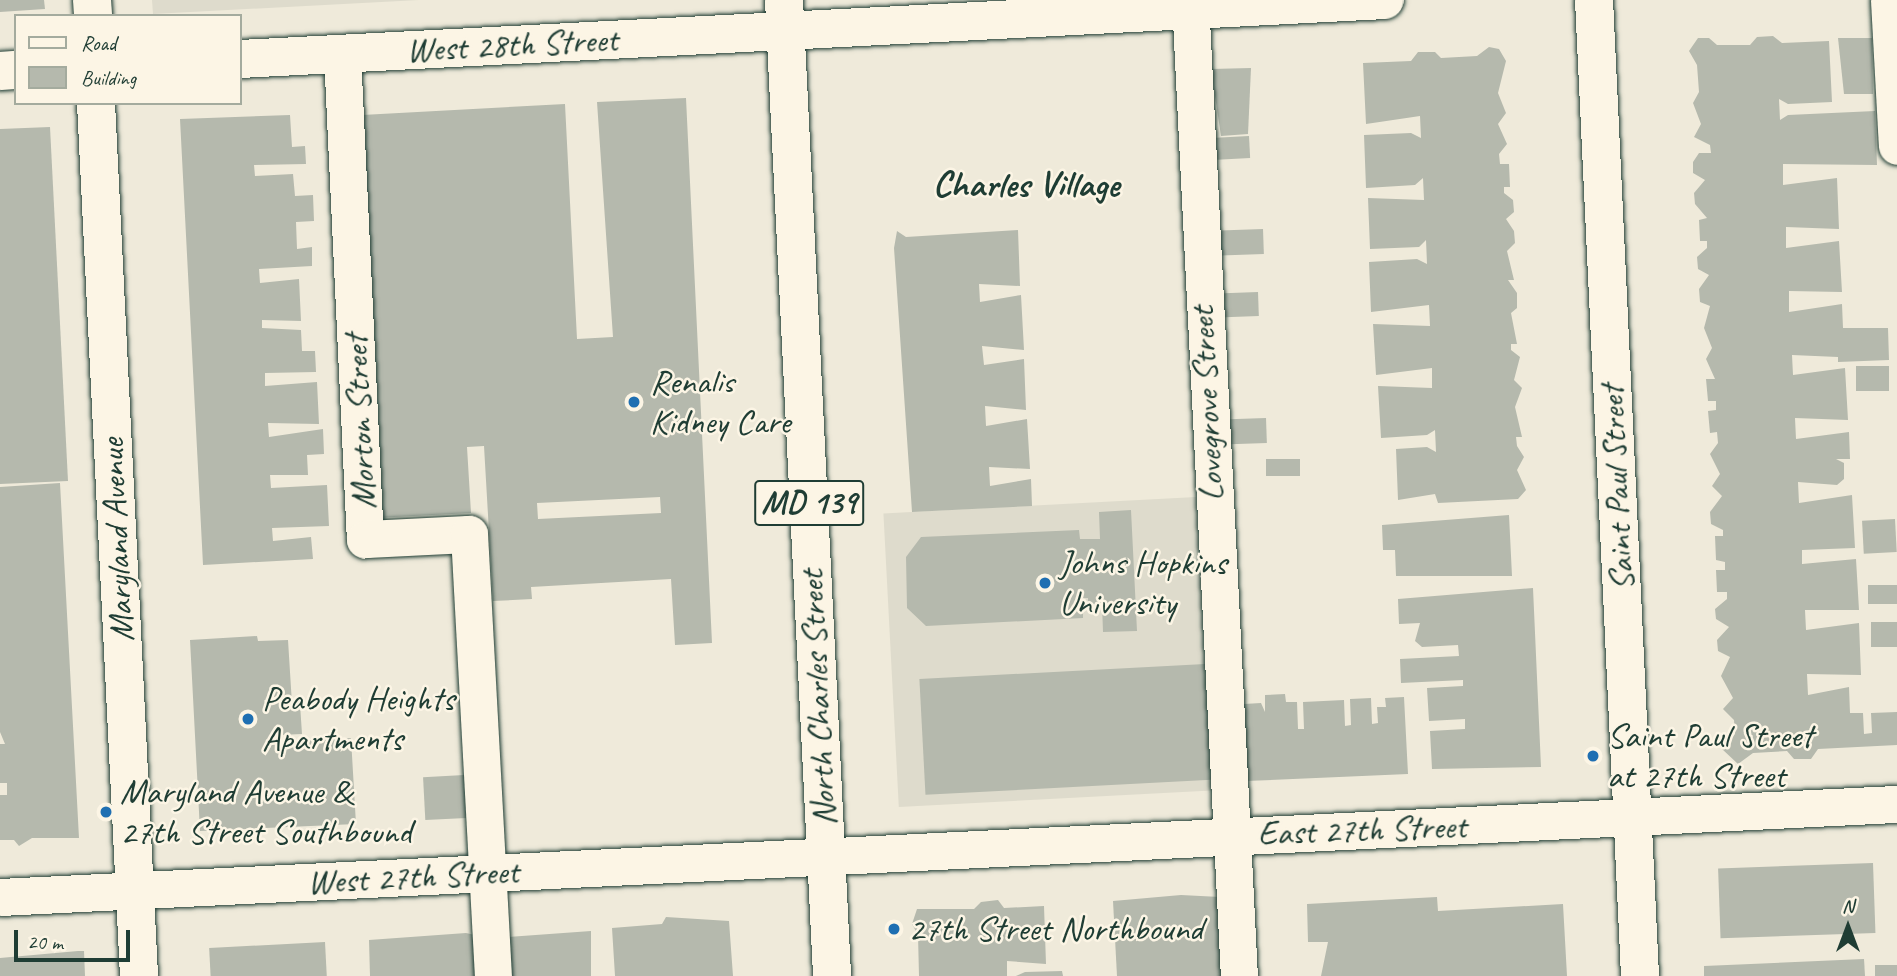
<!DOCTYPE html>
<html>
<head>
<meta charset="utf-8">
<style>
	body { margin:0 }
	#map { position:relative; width:1897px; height:976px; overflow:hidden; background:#efeada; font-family:Caveat,sans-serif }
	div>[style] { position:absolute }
	.built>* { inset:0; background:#dedbcc; transform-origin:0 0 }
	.building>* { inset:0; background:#b5b9ad; transform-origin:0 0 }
	.roads { filter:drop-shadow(0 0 2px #1f3d34) drop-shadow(0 0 2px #1f3d34) }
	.minor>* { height:37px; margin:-18.5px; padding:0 18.5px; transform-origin:18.5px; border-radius:18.5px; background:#fcf5e5 }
	.major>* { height:38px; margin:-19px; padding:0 19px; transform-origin:19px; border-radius:19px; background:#fcf5e5 }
	.dots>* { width:19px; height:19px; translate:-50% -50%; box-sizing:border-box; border:4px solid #fcf5e5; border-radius:50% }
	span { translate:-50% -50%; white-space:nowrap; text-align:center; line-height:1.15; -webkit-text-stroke:5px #fcf5e5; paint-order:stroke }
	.shield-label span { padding:2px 5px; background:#fcf5e5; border:2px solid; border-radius:5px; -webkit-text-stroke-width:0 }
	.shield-label { font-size:33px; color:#1f3d34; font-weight:700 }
	.street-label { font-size:35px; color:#1f3d34 }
	.poi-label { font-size:35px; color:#1f3d34 }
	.left { translate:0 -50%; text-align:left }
	.neighbourhood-label { font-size:37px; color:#1f3d34; font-weight:700 }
	.legend { position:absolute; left:14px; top:14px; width:228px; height:91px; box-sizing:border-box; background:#fcf5e5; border:2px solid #a4ab9e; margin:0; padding:9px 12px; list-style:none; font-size:21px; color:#1f3d34 }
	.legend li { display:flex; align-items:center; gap:14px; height:35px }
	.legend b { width:35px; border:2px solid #a4ab9e }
	.north { position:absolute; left:1813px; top:892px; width:70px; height:70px; -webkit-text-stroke:5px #fcf5e5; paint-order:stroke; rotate:0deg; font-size:19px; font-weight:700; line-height:28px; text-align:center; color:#1f3d34 }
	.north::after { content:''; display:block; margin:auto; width:24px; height:32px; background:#1f3d34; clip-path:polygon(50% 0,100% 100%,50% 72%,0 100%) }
	.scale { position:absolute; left:14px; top:930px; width:116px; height:32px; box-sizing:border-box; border:4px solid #1f3d34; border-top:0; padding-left:9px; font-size:21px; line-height:24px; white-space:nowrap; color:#1f3d34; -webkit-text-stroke:5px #fcf5e5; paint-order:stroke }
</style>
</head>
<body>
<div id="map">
	<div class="built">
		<div style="clip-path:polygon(152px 0,419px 0,153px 14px)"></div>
		<div style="left:1196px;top:497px;width:294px;height:313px;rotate:87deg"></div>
	</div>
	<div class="building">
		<div style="clip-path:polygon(0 0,44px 0,45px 9px,0 12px)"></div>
		<div style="clip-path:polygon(1773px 36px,1782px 43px,1829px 41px,1832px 102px,1788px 104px,1779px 99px,1780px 120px,1788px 115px,1875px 111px,1877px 165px,1783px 164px,1783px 185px,1837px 178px,1839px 229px,1786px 227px,1786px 248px,1839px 241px,1842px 292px,1789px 291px,1789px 312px,1842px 304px,1843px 328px,1888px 328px,1889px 360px,1838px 362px,1838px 357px,1792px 355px,1793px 375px,1845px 368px,1848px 420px,1795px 418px,1796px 439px,1849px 432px,1850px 459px,1836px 459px,1844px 463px,1844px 479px,1837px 485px,1798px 482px,1799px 503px,1852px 495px,1855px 548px,1802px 550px,1802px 564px,1856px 559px,1859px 610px,1805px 610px,1806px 630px,1859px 623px,1861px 675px,1807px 674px,1808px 695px,1849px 687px,1850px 713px,1863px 713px,1864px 734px,1872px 733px,1871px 713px,1897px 712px,1897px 745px,1818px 749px,1811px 759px,1794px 759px,1787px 751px,1753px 753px,1738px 764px,1722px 749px,1735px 734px,1734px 720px,1723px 709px,1733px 698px,1721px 676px,1730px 657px,1718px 651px,1717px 640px,1729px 627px,1716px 619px,1715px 609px,1727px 599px,1727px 592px,1717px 592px,1716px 570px,1725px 570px,1725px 562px,1716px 560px,1715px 536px,1723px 536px,1723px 530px,1711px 524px,1710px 512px,1722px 496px,1712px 486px,1720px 474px,1710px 454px,1718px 443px,1717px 432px,1710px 433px,1708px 411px,1716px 410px,1716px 401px,1708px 401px,1706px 379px,1715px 379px,1706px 359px,1712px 348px,1704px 328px,1710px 306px,1700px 302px,1699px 289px,1709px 275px,1698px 269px,1697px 257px,1707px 248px,1707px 241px,1700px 241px,1699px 220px,1707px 218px,1695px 204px,1694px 193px,1705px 180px,1693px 173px,1693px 162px,1699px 153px,1711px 153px,1710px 145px,1694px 137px,1701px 124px,1693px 103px,1699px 92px,1697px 65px,1689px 51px,1698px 38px,1709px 38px,1717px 45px,1750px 45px,1757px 37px)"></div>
		<div style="clip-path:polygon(1838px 38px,1872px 38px,1873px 94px,1844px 94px)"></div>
		<div style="clip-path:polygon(1489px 47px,1499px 49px,1506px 61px,1498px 93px,1506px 113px,1498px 124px,1507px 144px,1499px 154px,1500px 164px,1509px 164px,1510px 187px,1504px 187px,1504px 193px,1513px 200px,1514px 212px,1506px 219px,1514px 231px,1515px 243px,1507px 251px,1514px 280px,1508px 280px,1517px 293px,1517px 308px,1511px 313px,1517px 344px,1511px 344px,1511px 350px,1520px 357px,1514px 380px,1522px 388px,1515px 407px,1522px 437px,1516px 437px,1517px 446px,1524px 457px,1517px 470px,1526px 490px,1518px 499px,1438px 503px,1435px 494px,1398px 500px,1396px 449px,1427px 447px,1436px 452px,1435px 430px,1427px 435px,1381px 438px,1378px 386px,1432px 388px,1432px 368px,1376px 375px,1373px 324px,1430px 326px,1429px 305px,1371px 312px,1369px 262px,1417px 259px,1427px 264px,1426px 240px,1419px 247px,1370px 249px,1368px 198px,1424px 200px,1423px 178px,1415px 185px,1366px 188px,1364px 135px,1411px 133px,1421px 138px,1420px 116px,1366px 124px,1363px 63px,1411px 61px,1418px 52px,1435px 52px,1441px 58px,1477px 56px)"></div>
		<div style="clip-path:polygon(1251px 68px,1248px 134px,1221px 136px,1211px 69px)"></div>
		<div style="clip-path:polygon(evenodd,686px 98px,712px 643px,675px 645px,671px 579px,531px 587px,532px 599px,493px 601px,484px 446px,467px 447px,471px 513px,375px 518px,369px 415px,378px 414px,377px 388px,367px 388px,361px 266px,371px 266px,362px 115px,565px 104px,577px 339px,613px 337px,597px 102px,686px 98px,660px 497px,661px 513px,538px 519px,537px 503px,660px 497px)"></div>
		<div style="clip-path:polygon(290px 115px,292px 147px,305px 146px,306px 164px,254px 165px,255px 176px,293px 174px,295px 196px,313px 195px,314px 221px,296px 222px,297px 249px,312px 247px,312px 266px,259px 269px,260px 283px,299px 279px,301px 321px,262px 320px,262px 328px,301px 330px,302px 351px,315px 351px,316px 372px,265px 373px,265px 386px,317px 382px,319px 424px,268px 423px,269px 437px,323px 429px,324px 454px,307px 455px,308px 475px,270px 475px,271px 488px,327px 485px,329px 526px,272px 528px,273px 541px,311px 537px,313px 559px,203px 565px,180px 119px)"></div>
		<div style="clip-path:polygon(50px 127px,68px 481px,0 484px,0 129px)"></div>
		<div style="left:1249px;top:136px;width:22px;height:33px;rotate:87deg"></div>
		<div style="left:1263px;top:229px;width:25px;height:43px;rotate:88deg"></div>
		<div style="clip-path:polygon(1018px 230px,1020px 286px,979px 284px,980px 302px,1021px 295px,1024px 350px,982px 346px,984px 365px,1024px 359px,1026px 410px,985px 406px,986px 426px,1027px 419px,1030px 469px,989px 467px,990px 486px,1031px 479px,1032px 506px,912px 512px,894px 248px,897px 231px,906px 237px)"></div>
		<div style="left:1258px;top:292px;width:24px;height:34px;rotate:88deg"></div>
		<div style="left:1856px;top:366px;width:33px;height:25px"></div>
		<div style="left:1266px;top:418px;width:25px;height:37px;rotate:88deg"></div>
		<div style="left:1300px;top:459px;width:17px;height:34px;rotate:90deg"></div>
		<div style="clip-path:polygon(60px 483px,79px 838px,32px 838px,19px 846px,14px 840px,0 840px,0 795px,7px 795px,7px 783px,0 783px,0 744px,5px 744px,0 732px,0 487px)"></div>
		<div style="clip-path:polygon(1131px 510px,1137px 631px,1103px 632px,1102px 604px,1088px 604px,1088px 598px,1083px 598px,1083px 618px,926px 626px,907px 608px,906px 557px,921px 537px,1079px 530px,1080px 539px,1100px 539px,1099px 512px)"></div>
		<div style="clip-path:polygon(1509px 515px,1512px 576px,1396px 576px,1395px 550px,1383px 550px,1382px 525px)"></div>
		<div style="left:1895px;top:519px;width:33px;height:33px;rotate:87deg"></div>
		<div style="left:1897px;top:585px;width:19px;height:29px;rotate:90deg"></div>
		<div style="clip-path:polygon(1533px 588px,1541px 767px,1432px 769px,1430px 731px,1465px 729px,1465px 719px,1429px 721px,1427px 688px,1463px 686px,1463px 680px,1401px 683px,1400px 659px,1459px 656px,1458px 645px,1422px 647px,1415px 641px,1420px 623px,1399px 624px,1398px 599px)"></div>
		<div style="left:1871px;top:622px;width:26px;height:25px"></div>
		<div style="clip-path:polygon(257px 636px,258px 641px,288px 640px,292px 704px,300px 704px,302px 734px,280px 735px,280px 742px,351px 738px,356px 824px,200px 831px,190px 640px)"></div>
		<div style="left:1205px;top:664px;width:116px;height:286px;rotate:87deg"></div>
		<div style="clip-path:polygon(1285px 694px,1286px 702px,1297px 702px,1298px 729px,1304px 729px,1303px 702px,1344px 700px,1345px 726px,1351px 725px,1350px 699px,1371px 698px,1372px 724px,1378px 723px,1377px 707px,1386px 707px,1385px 698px,1404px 697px,1408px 774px,1246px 781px,1244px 704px,1261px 703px,1265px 712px,1265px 695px)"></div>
		<div style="left:464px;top:775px;width:43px;height:41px;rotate:87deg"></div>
		<div style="left:1873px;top:863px;width:70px;height:155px;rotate:88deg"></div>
		<div style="clip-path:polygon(1181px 895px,1220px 897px,1222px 976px,1117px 976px,1113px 901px)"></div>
		<div style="clip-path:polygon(1437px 897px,1438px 911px,1563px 904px,1567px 976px,1321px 976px,1328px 942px,1308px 942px,1307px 904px)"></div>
		<div style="clip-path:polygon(998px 900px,1004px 908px,1044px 906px,1046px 964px,1007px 961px,1007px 976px,919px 976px,918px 935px,912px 924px,917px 909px,974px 909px,981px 902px)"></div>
		<div style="clip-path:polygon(666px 917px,729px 921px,733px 976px,615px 976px,612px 928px,662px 924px)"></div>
		<div style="clip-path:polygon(591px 931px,591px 976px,512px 976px,508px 937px)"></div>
		<div style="clip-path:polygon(466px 933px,475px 935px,477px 976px,370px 976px,369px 940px)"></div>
		<div style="left:325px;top:942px;width:34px;height:116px;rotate:87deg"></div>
		<div style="clip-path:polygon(78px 951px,84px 951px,85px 976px,0 976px,0 958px)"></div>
		<div style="clip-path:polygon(1864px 959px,1865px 976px,1704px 976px,1704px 966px)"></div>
		<div style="left:1897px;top:965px;width:11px;height:22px;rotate:90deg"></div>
		<div style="clip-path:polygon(1062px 971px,1063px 976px,1016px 976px,1025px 972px)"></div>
	</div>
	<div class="roads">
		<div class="minor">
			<div style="left:1190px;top:0;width:977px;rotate:87.13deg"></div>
			<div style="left:1889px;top:0;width:146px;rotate:86.9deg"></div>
			<div style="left:342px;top:54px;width:486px;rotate:87.3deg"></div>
			<div style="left:365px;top:539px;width:104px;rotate:-2.8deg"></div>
			<div style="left:469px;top:534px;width:443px;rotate:86.9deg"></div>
			<div style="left:0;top:897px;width:1899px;rotate:-2.81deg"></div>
		</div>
		<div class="major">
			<div style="left:92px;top:0;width:16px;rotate:86deg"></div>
			<div style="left:784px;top:0;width:977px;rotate:87.18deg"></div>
			<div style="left:1594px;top:0;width:977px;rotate:87.3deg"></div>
			<div style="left:240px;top:59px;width:1146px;rotate:-2.95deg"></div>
			<div style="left:0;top:71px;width:16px;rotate:-4deg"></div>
			<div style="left:96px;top:103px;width:874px;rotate:87.18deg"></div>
		</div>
	</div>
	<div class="dots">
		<div style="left:634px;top:402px;background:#1f6fb2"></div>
		<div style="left:1045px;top:583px;background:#1f6fb2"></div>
		<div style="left:248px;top:719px;background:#1f6fb2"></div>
		<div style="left:1593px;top:756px;background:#1f6fb2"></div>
		<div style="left:106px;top:812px;background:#1f6fb2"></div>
		<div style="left:894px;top:929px;background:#1f6fb2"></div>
	</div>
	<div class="shield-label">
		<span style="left:809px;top:503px">MD 139</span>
	</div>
	<div class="street-label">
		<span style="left:512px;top:45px;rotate:-3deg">West 28th Street</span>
		<span style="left:1207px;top:404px;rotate:-93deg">Lovegrove Street</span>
		<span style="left:360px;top:422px;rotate:-93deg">Morton Street</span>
		<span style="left:1617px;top:488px;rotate:-93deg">Saint Paul Street</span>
		<span style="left:117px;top:540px;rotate:-93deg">Maryland Avenue</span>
		<span style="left:818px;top:698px;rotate:-93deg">North Charles Street</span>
		<span style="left:1362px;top:830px;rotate:-2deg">East 27th Street</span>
		<span style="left:413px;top:877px;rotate:-3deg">West 27th Street</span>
	</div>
	<div class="poi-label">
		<span class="left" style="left:650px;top:402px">Renalis<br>Kidney Care</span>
		<span class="left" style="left:1059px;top:583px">Johns Hopkins<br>University</span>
		<span class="left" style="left:262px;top:719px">Peabody Heights<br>Apartments</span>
		<span class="left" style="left:1607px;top:756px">Saint Paul Street<br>at 27th Street</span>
		<span class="left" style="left:120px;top:812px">Maryland Avenue &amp;<br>27th Street Southbound</span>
		<span class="left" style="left:908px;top:929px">27th Street Northbound</span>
	</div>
	<div class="neighbourhood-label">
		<span style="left:1026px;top:184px">Charles Village</span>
	</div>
	<ul class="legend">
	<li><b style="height:9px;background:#fcf5e5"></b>Road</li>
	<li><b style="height:19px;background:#b5b9ad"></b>Building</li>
	</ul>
	<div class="north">N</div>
	<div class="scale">20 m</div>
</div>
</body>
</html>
